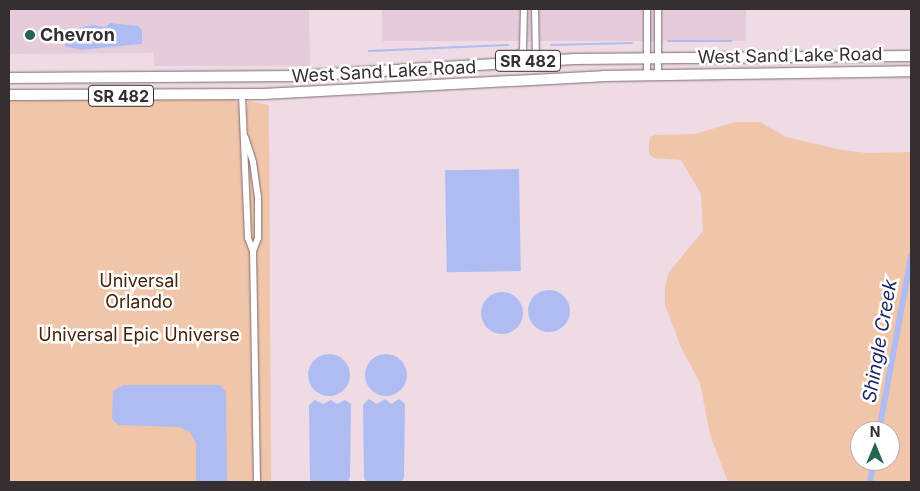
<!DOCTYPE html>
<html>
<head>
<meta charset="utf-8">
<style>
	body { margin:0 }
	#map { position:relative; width:920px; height:491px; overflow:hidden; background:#eedbe5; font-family:Inter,sans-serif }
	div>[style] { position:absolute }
	.built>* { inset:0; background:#e6ccda; transform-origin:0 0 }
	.green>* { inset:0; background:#f0c5aa }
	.water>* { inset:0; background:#afbcf1; transform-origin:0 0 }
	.round { border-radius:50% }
	.stream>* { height:2px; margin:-1px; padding:0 1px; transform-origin:1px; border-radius:1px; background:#afbcf1 }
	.canal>* { height:5.5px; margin:-2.75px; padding:0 2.75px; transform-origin:2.75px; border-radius:2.75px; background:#afbcf1 }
	.roads { filter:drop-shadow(0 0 1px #7c6b74) drop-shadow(0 0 1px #7c6b74) }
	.street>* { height:6px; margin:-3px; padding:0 3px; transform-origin:3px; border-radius:3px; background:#fff }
	.primary>* { height:10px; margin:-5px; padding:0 5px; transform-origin:5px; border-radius:5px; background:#fff }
	.dots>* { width:14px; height:14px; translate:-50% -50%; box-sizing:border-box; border:2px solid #fff; border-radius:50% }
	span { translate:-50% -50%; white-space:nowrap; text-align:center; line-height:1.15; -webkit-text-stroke:5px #fff; paint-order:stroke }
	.shield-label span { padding:1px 4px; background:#fff; border:1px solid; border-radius:4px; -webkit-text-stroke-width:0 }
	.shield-label { font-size:16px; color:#362f32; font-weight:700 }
	.poi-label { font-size:18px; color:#362f32; font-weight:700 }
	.left { translate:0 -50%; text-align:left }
	.street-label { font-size:18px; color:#362f32 }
	.park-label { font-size:18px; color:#46230a }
	.water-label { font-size:19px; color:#212764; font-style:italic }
	.frame { position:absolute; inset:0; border:10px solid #362f32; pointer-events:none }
	.north { position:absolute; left:850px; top:421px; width:50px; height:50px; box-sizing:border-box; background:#fff; border:1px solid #afacad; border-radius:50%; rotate:0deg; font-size:14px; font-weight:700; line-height:20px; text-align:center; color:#362f32 }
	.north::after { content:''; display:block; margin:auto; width:18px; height:22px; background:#256451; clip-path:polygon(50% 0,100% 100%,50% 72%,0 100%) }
</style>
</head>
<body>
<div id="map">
	<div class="built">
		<div style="clip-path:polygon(9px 9px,309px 9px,310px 66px,154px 66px,153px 53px,9px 54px)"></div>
		<div style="left:382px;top:9px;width:364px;height:32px"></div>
	</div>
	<div class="green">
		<div style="clip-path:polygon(231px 98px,238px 102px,239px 112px,246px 112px,248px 101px,269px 105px,271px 482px,9px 482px,9px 100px)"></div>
		<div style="clip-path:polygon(evenodd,735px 122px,760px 122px,786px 137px,842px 150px,867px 153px,911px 152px,911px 482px,728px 482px,710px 435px,700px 383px,681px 347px,665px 305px,665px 286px,669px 272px,703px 231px,701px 194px,681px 160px,654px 158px,649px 154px,649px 143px,650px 137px,655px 135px,695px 134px,735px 122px,860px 431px,890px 431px,890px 461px,860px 461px,860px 431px)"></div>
	</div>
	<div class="water">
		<div style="clip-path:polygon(110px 23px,138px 26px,142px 30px,142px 44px,80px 50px,65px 46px,64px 34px,68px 30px,94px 25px,105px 27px)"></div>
		<div style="left:519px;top:169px;width:102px;height:74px;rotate:89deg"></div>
		<div class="round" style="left:528px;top:290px;width:42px;height:42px"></div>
		<div class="round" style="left:481px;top:292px;width:42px;height:42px"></div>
		<div class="round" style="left:365px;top:354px;width:42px;height:42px"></div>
		<div class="round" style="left:308px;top:354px;width:42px;height:42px"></div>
		<div style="clip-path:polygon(123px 385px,220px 385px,226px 392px,227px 482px,196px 482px,196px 443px,190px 432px,179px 427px,118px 425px,112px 419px,113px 391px)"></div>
		<div style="clip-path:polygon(369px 399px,377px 404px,385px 399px,391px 404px,399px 399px,405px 404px,404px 477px,402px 482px,366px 482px,364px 478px,363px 405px)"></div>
		<div style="clip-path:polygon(315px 400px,323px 404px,331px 400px,337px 404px,345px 400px,351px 404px,350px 477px,348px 482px,312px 482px,310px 479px,309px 405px)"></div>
	</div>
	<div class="stream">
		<div style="left:668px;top:41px;width:63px"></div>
		<div style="left:551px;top:45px;width:81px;rotate:-1.4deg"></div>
		<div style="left:369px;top:51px;width:139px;rotate:-2.5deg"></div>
	</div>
	<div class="canal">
		<div style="left:879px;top:431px;width:178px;rotate:-79.6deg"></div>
		<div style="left:870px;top:482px;width:21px;rotate:-79deg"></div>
	</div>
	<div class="roads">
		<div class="street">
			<div style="left:535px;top:9px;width:52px;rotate:88.9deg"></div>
			<div style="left:647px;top:9px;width:65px;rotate:90deg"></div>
			<div style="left:658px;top:9px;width:65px;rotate:90deg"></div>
			<div style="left:514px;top:62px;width:16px;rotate:-55deg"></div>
			<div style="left:523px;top:49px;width:40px;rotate:-88.6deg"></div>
			<div style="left:242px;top:95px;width:143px;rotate:87.6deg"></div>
			<div style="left:248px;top:238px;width:14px;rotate:69deg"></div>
			<div style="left:245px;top:137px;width:26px;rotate:72deg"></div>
			<div style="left:253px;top:162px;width:36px;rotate:82deg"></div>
			<div style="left:258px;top:198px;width:40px;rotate:90deg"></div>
			<div style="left:258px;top:238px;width:14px;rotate:111deg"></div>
			<div style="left:253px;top:251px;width:231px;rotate:89deg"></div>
		</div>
		<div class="primary">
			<div style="left:9px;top:78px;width:289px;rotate:-0.4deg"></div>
			<div style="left:298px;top:76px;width:277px;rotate:-3.5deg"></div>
			<div style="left:574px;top:59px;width:337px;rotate:-0.5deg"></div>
			<div style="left:9px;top:95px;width:254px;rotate:-0.2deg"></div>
			<div style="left:263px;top:94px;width:340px;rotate:-3deg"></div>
			<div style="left:603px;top:76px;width:308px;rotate:-0.9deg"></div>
		</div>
	</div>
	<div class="dots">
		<div style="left:30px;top:35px;background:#256451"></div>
	</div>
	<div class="shield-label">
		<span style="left:528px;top:61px">SR 482</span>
		<span style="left:121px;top:96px">SR 482</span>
	</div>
	<div class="poi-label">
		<span class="left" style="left:40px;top:35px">Chevron</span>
	</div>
	<div class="street-label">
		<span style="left:790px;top:56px;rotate:-1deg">West Sand Lake Road</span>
		<span style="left:384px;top:72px;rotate:-3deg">West Sand Lake Road</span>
	</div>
	<div class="park-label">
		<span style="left:139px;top:292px">Universal<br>Orlando</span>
		<span style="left:139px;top:335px">Universal Epic Universe</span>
	</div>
	<div class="water-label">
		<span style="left:880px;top:341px;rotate:-80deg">Shingle Creek</span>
	</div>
	<div class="frame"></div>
	<div class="north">N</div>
</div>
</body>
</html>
